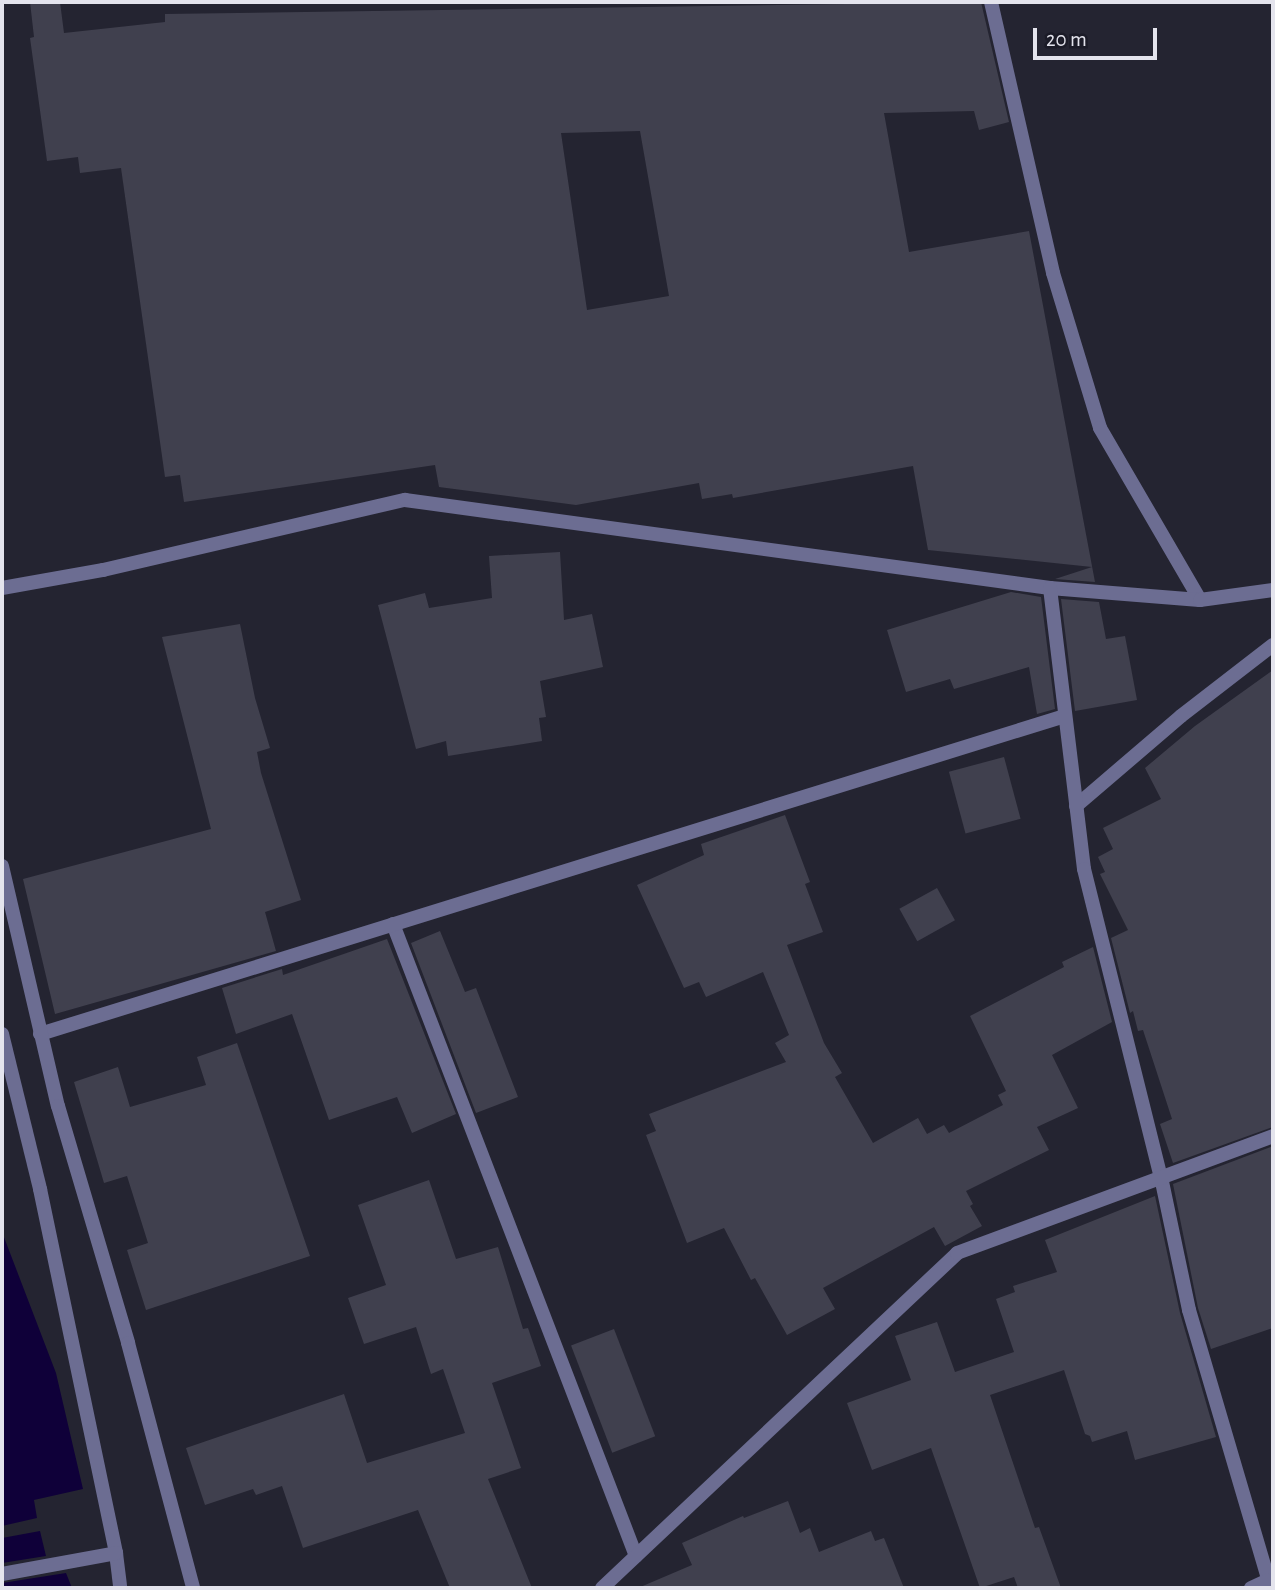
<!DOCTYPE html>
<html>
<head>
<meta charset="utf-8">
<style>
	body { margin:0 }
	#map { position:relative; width:1275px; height:1590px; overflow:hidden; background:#242431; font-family:"Alegreya Sans",sans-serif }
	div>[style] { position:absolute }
	.water>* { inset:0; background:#0f0039 }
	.building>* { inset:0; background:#40404e; transform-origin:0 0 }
	.lane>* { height:14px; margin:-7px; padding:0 7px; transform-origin:7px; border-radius:7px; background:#6c6d92 }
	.street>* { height:14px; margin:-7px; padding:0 7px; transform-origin:7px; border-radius:7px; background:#6c6d92 }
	span { translate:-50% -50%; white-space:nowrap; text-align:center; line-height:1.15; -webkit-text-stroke:5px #1b1b27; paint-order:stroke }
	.frame { position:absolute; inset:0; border:4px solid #e4e4ed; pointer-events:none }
	.scale { position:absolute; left:1033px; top:28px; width:124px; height:32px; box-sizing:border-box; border:4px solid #e4e4ed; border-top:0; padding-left:9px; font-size:21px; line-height:24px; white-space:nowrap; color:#e4e4ed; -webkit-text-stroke:5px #1b1b27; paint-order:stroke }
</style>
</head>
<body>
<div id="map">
	<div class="water">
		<div style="clip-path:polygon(2px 1232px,56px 1373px,83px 1489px,34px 1500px,37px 1518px,2px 1526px)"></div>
		<div style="clip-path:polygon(40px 1531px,46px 1556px,2px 1563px,2px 1538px)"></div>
		<div style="clip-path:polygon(66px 1573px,72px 1588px,2px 1588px,2px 1583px)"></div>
	</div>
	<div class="building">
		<div style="clip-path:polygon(evenodd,30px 2px,60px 2px,64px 33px,165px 22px,165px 14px,981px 2px,1009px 122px,979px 130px,974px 111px,884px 113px,909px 252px,1029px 231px,1095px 582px,1055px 579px,1092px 567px,928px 550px,913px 466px,733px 498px,732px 494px,702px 499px,699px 483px,576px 505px,439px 487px,435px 465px,184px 502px,180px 475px,165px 477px,121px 168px,80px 173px,78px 157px,47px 161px,30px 38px,34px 37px,30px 2px,640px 131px,669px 296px,587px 310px,561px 133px,640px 131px)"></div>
		<div style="clip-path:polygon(560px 552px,564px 620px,592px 614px,603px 667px,540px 681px,546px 717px,539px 718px,542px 741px,448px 756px,446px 741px,416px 749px,378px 605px,425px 593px,429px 608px,492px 598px,489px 556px)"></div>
		<div style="clip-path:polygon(1011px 592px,1041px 597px,1055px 709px,1037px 714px,1029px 667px,954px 689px,950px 679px,906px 692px,887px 630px)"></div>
		<div style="clip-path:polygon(1061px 599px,1099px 602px,1106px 639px,1125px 636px,1137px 700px,1075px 711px)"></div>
		<div style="clip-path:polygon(240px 624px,255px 698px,270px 748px,257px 752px,261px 773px,301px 900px,265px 912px,276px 951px,55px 1014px,23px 879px,211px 829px,162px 637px)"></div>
		<div style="clip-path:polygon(1273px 670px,1273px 1127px,1173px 1163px,1160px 1124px,1172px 1119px,1143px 1030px,1138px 1031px,1133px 1011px,1130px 1013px,1111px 938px,1128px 930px,1100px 874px,1105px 872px,1098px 857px,1113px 849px,1103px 828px,1161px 799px,1145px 768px,1195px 726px)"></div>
		<div style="left:1004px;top:757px;width:64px;height:57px;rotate:75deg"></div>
		<div style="clip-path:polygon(785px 815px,810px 882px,805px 884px,823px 932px,787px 945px,824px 1043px,842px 1073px,835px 1077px,873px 1143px,918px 1118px,927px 1134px,944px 1125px,949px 1133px,1003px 1105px,998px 1095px,1006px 1091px,970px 1016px,1064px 967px,1062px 962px,1093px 947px,1112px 1022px,1052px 1055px,1078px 1108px,1037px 1127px,1049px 1150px,966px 1191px,973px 1204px,970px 1206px,982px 1226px,945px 1246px,934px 1227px,823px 1288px,835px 1309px,787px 1335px,755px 1278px,751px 1280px,724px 1228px,687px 1243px,646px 1135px,656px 1131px,649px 1114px,786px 1062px,775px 1043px,789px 1035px,763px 972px,706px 997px,699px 982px,684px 988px,637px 885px,704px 855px,701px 844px)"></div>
		<div style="left:937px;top:888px;width:37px;height:43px;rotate:61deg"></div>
		<div style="clip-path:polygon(440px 931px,465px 992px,476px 988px,518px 1097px,476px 1113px,411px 943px)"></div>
		<div style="clip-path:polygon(387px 939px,456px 1114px,412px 1133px,397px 1097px,329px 1120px,292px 1014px,236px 1034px,222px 988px,282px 969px,283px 975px)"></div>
		<div style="clip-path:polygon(237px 1043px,310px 1256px,146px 1310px,127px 1250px,148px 1243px,127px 1176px,104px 1183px,74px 1082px,118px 1067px,130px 1107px,206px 1085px,197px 1057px)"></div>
		<div style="clip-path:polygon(1273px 1146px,1273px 1328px,1211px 1349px,1198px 1308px,1173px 1184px)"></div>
		<div style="clip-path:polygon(429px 1180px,456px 1259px,498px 1247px,523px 1329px,528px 1328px,541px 1366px,492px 1383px,521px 1468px,488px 1479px,532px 1588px,450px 1588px,418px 1510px,303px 1548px,282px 1486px,256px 1495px,253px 1489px,205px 1505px,186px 1448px,344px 1394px,367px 1463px,465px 1433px,443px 1369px,431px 1374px,416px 1327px,364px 1344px,348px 1298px,386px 1285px,358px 1205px)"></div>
		<div style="clip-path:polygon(1155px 1196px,1180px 1313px,1216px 1437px,1135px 1460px,1127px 1431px,1092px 1442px,1090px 1436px,1085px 1434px,1064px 1370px,990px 1395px,1035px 1528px,1039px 1527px,1061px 1588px,1018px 1588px,1014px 1577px,980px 1588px,931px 1448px,872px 1470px,847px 1403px,911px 1380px,895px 1336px,937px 1322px,955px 1372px,1014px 1352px,996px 1299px,1015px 1292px,1013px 1286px,1057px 1272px,1045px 1240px)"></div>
		<div style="left:614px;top:1329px;width:115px;height:46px;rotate:69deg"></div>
		<div style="clip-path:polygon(788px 1501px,800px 1533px,810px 1528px,819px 1552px,871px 1531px,875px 1541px,884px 1538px,904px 1588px,638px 1588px,692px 1565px,682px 1543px,743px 1516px,744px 1518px)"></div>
	</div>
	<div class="lane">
		<div style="left:991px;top:2px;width:278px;rotate:77.1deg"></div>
		<div style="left:1053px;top:273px;width:162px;rotate:73.1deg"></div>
		<div style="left:1100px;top:428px;width:199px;rotate:59.8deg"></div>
		<div style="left:1076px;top:806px;width:138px;rotate:-40.6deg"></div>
		<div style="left:1181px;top:716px;width:116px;rotate:-37.7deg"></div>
		<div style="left:393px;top:924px;width:677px;rotate:68.97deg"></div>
		<div style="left:2px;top:1034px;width:160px;rotate:76.2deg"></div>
		<div style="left:40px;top:1189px;width:372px;rotate:78.2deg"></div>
		<div style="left:116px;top:1553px;width:35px;rotate:83deg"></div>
		<div style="left:40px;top:1034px;width:1073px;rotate:-17.24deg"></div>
		<div style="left:1161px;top:1177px;width:136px;rotate:78.1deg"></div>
		<div style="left:1189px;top:1310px;width:290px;rotate:73.6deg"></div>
		<div style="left:2px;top:1574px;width:116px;rotate:-10.4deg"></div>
		<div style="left:1251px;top:1588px;width:19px;rotate:-25deg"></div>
	</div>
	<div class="street">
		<div style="left:2px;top:588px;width:103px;rotate:-10.1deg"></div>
		<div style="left:103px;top:570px;width:310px;rotate:-13.1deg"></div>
		<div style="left:405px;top:500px;width:651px;rotate:7.77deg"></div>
		<div style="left:1050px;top:588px;width:150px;rotate:4.6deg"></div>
		<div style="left:1200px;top:600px;width:74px;rotate:-7.8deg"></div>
		<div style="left:1050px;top:588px;width:283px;rotate:83.1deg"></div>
		<div style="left:1084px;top:869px;width:317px;rotate:76deg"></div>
		<div style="left:2px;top:866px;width:246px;rotate:76.9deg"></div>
		<div style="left:58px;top:1106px;width:247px;rotate:73.5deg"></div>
		<div style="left:128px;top:1343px;width:253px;rotate:75.1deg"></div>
		<div style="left:602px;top:1588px;width:488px;rotate:-43.3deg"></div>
		<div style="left:957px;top:1253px;width:337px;rotate:-20.3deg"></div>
	</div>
	<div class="frame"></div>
	<div class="scale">20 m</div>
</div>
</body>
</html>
